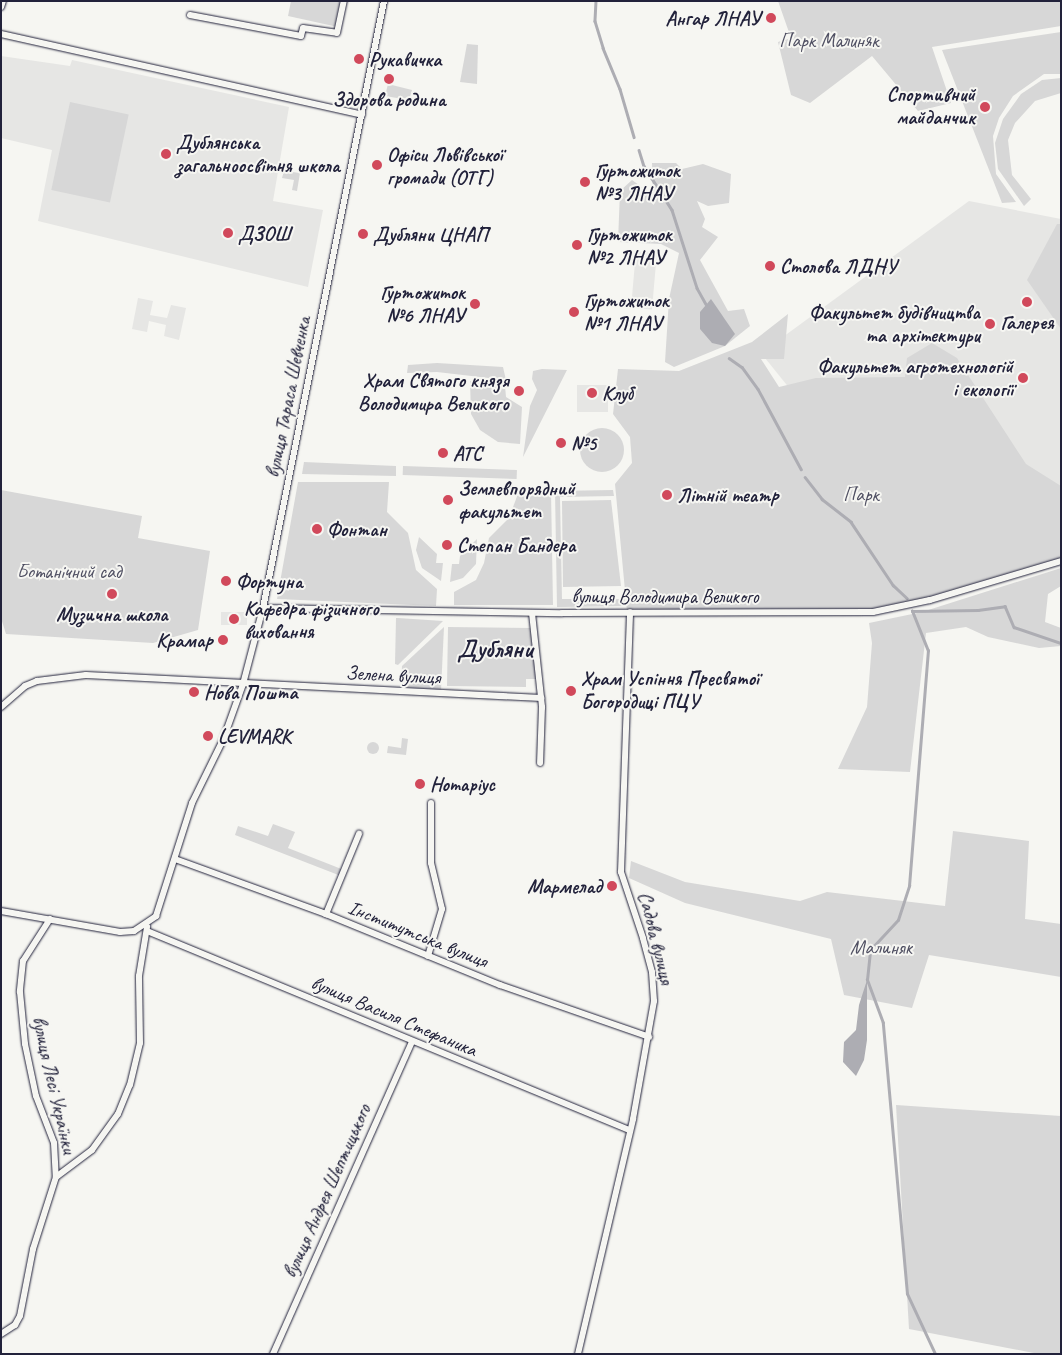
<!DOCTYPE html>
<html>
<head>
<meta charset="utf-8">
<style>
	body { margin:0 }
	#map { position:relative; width:1062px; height:1355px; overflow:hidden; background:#f6f6f2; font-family:Caveat,sans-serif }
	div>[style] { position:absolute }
	.built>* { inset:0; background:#e6e6e4; transform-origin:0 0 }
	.green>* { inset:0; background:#d7d7d7; transform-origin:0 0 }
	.round { border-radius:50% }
	.water>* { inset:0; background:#adadb3 }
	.stream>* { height:2.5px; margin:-1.25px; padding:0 1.25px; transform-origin:1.25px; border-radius:1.25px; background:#adadb3 }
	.roads { filter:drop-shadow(0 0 1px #22223b) drop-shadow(0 0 1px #22223b) }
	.street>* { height:6px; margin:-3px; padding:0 3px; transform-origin:3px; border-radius:3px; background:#f6f6f2 }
	.dots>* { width:14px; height:14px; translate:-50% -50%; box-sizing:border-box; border:2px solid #f6f6f2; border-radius:50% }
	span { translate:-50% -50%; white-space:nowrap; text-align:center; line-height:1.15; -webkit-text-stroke:4px #f6f6f2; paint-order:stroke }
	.poi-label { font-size:20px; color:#22223b; font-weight:700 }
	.right { translate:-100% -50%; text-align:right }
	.left { translate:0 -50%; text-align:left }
	.park-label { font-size:20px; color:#4f4f62 }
	.street-label { font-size:20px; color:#22223b }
	.district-label { font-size:25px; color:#22223b; font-weight:700 }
	.frame { position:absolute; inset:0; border:2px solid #22223b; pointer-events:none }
</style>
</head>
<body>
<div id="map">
	<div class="built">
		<div style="clip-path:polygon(1px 56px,70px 66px,72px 60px,289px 107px,273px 201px,323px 210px,308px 287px,38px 221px,52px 150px,1px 138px)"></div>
		<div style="clip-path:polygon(969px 201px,1061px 219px,1061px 487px,840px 451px,761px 353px)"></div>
		<div style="left:636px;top:251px;width:21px;height:57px;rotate:5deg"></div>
		<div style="clip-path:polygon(138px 298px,153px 301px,150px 315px,167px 318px,171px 305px,186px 308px,179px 340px,164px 336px,166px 325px,149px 321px,147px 332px,132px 329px)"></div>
		<div style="left:577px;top:385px;width:31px;height:27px"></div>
		<div style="left:221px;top:612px;width:26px;height:13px"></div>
	</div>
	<div class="green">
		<div style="clip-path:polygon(291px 1px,343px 1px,338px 27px,288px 16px)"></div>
		<div style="clip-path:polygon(778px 1px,1061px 1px,1061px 26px,932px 47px,951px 103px,918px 111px,872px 56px,810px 103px,791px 95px,778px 42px,791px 38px)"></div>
		<div style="clip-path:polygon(1061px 32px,1061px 74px,1044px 74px,1013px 96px,999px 118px,993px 136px,996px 174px,1016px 202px,1002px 203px,942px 50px)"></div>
		<div style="clip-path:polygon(467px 44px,478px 45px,477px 84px,460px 82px)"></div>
		<div style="clip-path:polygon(1061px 78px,1061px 93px,1035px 101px,1015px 123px,1008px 140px,1012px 175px,1031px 199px,1024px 206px,998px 169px,995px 143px,1003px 119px,1021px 94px,1042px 80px)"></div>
		<div style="clip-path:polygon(388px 84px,412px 90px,409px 100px,385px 96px)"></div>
		<div style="left:70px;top:102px;width:60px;height:90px;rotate:12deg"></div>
		<div style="clip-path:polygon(652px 163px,676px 163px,682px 169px,703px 164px,731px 174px,729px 203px,708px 206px,697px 201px,705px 219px,702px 227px,718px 237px,700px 260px,728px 311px,744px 309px,750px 326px,725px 346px,674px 367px,665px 362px,669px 299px,679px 253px,661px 244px,618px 242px,620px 191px,632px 180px,653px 195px)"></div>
		<div style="clip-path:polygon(284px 171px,300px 173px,297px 191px,292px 190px,294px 180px,282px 178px)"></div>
		<div style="clip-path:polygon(1057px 224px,1061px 224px,1061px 329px,1027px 280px)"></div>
		<div style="clip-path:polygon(788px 314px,784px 359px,761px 359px,779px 387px,816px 378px,905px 377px,907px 358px,932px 343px,957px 358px,1026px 464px,1061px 486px,1061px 561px,930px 600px,873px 612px,627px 612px,615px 484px,632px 463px,630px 437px,613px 414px,618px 369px,679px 371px,752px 342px)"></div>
		<div style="clip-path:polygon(437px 363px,503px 367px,506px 380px,437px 372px,407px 373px,408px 365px)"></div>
		<div style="clip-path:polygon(542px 369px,567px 370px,523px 457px,530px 406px,537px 390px,532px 379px,533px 371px)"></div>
		<div style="clip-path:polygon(470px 381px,505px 386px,506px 397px,522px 407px,520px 444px,498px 442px,480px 430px,471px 414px)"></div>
		<div class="round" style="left:580px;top:428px;width:44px;height:44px"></div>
		<div style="clip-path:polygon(304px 462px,396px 466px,396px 476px,302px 474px)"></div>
		<div style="left:403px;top:466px;width:114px;height:9px;rotate:2deg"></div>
		<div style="clip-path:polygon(298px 482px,389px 482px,387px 512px,408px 533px,416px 570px,437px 589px,436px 606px,277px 599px)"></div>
		<div style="clip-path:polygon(1px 490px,142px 516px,138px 538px,210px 551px,198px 630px,153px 643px,6px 634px,1px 618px)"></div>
		<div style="clip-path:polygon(613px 490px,614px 496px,560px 497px,562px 599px,625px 599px,625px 606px,557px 607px,555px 491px)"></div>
		<div style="clip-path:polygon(519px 491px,551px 491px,553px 605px,454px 605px,454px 592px,476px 580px,484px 563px,489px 538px,509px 518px)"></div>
		<div style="clip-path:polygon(611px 500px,621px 586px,563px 587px,562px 501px)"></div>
		<div style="clip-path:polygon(419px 537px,437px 554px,436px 563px,443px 563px,441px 581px,422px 568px,416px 550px)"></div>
		<div style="clip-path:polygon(477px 539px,476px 564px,463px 578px,450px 582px,452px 564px,459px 564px,460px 556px)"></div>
		<div style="clip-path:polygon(1061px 568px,1061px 586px,1048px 594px,1045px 622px,1061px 628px,1061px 646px,1039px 648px,988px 637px,966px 627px,926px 633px,910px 772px,838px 769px,867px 707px,872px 643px,869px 623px,922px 612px)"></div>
		<div style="clip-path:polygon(396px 618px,398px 618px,443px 621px,398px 665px,395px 664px)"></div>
		<div style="clip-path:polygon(444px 627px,441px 690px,401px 688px,402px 666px)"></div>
		<div style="clip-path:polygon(448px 627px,532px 628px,537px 679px,526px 679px,526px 687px,447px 686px)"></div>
		<div style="clip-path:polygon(402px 738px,408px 739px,406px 755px,387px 753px,388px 746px,401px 748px)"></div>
		<div class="round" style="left:367px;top:742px;width:12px;height:12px"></div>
		<div style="clip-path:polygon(273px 824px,295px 832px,288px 848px,344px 870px,341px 876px,235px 835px,238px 826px,268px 836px)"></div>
		<div style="clip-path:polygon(953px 831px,1029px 841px,1025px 919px,1061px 924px,1061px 977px,929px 955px,912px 1008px,844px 995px,831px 939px,685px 903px,629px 878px,631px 861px,685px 882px,800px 901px,827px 892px,945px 906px)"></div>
		<div style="clip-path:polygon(896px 1105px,1061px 1116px,1061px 1354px,1039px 1354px,909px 1329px)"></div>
	</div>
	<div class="water">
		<div style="clip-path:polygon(711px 299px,735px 334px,725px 346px,712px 343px,700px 329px,700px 312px)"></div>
		<div style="clip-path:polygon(867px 980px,867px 1040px,864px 1060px,856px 1076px,843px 1062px,844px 1042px,856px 1030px,859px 1005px)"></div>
	</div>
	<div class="stream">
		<div style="left:596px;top:1px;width:20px;rotate:93deg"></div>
		<div style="left:595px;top:21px;width:28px;rotate:73deg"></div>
		<div style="left:603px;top:48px;width:44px;rotate:67.5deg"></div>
		<div style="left:620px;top:89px;width:50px;rotate:73.7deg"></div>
		<div style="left:639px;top:150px;width:17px;rotate:73deg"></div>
		<div style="left:644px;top:166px;width:52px;rotate:57.5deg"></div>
		<div style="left:672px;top:210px;width:82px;rotate:72.2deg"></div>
		<div style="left:697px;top:288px;width:18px;rotate:61deg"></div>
		<div style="left:729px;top:358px;width:16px;rotate:35deg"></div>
		<div style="left:742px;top:367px;width:27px;rotate:54deg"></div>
		<div style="left:758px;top:389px;width:91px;rotate:61.7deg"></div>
		<div style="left:805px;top:477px;width:28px;rotate:52deg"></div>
		<div style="left:822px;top:499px;width:37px;rotate:38deg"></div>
		<div style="left:851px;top:522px;width:76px;rotate:56.3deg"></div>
		<div style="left:893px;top:585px;width:19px;rotate:43deg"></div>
		<div style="left:935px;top:1354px;width:66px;rotate:-115deg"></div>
		<div style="left:907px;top:1294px;width:272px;rotate:-95.1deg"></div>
		<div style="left:883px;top:1023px;width:46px;rotate:-110.4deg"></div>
		<div style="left:867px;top:980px;width:30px;rotate:-84deg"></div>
		<div style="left:870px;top:950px;width:41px;rotate:-47deg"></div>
		<div style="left:898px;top:920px;width:36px;rotate:-72deg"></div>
		<div style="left:909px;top:886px;width:236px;rotate:-85.4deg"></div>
		<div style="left:928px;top:651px;width:43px;rotate:-111.8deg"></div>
		<div style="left:912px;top:611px;width:66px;rotate:-0.9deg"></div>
		<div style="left:978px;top:610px;width:27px;rotate:-8deg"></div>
		<div style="left:1005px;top:606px;width:23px;rotate:67deg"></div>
		<div style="left:1014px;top:627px;width:50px;rotate:18.8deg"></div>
	</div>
	<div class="roads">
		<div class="street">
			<div style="left:1px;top:7px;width:6px;rotate:-72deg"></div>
			<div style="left:190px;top:15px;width:113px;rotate:10.7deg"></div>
			<div style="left:301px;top:36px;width:8px;rotate:-76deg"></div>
			<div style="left:303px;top:28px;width:34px;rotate:8deg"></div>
			<div style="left:337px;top:33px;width:33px;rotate:-78deg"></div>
			<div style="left:1px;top:34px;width:370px;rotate:12.6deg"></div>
			<div style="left:263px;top:608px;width:299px;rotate:1deg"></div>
			<div style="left:562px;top:613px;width:311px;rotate:-0.2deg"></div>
			<div style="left:873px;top:612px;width:58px;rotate:-11.9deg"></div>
			<div style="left:930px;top:600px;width:137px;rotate:-16.6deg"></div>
			<div style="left:532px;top:613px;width:95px;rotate:83.9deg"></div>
			<div style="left:542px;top:707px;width:56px;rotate:92deg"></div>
			<div style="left:1px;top:707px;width:32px;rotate:-41deg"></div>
			<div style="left:25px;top:686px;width:13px;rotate:-23deg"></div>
			<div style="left:37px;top:681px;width:49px;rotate:-7deg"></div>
			<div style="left:86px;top:675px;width:456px;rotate:2.9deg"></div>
			<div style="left:175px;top:859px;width:161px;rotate:20deg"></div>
			<div style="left:326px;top:914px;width:188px;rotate:22.2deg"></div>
			<div style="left:500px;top:985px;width:158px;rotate:19.2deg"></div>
			<div style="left:1px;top:911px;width:121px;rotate:10deg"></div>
			<div style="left:120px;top:932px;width:14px;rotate:-4deg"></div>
			<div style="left:134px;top:931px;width:27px;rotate:-34deg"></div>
			<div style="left:156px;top:916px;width:119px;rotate:-72.3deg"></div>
			<div style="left:192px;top:803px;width:70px;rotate:-63.8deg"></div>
			<div style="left:223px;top:740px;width:59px;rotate:-70.3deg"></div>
			<div style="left:243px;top:684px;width:79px;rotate:-75.3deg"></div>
			<div style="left:263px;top:608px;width:619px;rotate:-78.73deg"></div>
			<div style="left:326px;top:914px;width:87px;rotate:-67.6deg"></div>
			<div style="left:50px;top:919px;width:50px;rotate:122.7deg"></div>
			<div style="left:23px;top:961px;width:31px;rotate:96deg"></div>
			<div style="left:20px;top:992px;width:52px;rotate:84.5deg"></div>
			<div style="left:25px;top:1044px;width:53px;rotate:78.1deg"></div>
			<div style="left:36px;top:1096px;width:50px;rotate:69deg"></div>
			<div style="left:54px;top:1143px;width:34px;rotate:87deg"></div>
			<div style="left:147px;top:931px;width:521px;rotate:22.43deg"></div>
			<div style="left:428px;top:956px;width:49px;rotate:-73.4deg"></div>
			<div style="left:442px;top:909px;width:47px;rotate:-103.4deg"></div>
			<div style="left:431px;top:863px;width:60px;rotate:-90deg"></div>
			<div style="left:1px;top:1334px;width:17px;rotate:-33deg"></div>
			<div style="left:15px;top:1325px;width:10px;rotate:-61deg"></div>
			<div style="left:20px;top:1316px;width:68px;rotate:-79deg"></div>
			<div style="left:33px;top:1249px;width:76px;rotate:-72.3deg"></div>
			<div style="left:56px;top:1177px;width:45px;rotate:-36.9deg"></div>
			<div style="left:92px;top:1150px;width:44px;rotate:-54.2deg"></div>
			<div style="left:118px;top:1114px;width:31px;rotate:-68deg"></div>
			<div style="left:130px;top:1085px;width:43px;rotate:-76.6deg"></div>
			<div style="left:140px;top:1043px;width:67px;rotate:-90.9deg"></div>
			<div style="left:139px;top:976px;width:50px;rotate:-80.7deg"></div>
			<div style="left:273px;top:1354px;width:342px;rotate:-66deg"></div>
			<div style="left:578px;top:1354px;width:241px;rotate:-76.8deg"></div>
			<div style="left:633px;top:1119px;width:120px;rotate:-79.9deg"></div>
			<div style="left:654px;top:1001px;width:29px;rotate:-94deg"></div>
			<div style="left:652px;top:972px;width:35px;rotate:-105deg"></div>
			<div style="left:643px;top:938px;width:70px;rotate:-108.4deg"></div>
			<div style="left:621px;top:872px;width:260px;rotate:-88deg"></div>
		</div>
	</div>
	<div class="dots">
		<div style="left:771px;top:18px;background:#d1495b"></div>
		<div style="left:359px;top:59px;background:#d1495b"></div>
		<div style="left:389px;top:79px;background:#d1495b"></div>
		<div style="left:985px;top:107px;background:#d1495b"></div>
		<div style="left:166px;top:154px;background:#d1495b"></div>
		<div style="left:377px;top:165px;background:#d1495b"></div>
		<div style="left:585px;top:182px;background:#d1495b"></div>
		<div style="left:228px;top:233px;background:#d1495b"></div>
		<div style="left:363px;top:234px;background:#d1495b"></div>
		<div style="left:577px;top:245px;background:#d1495b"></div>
		<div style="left:770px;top:266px;background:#d1495b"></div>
		<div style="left:1027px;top:302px;background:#d1495b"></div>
		<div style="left:475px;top:304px;background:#d1495b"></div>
		<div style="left:574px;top:312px;background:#d1495b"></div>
		<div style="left:990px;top:324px;background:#d1495b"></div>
		<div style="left:1023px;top:378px;background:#d1495b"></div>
		<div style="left:519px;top:391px;background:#d1495b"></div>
		<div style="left:592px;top:393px;background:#d1495b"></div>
		<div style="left:561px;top:443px;background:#d1495b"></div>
		<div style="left:443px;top:453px;background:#d1495b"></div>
		<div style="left:667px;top:495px;background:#d1495b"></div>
		<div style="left:448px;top:500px;background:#d1495b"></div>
		<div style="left:317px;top:529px;background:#d1495b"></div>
		<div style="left:447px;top:545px;background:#d1495b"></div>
		<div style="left:226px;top:581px;background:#d1495b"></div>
		<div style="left:112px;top:594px;background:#d1495b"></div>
		<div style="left:234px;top:619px;background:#d1495b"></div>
		<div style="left:223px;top:640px;background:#d1495b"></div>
		<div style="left:571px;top:691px;background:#d1495b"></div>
		<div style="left:194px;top:692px;background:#d1495b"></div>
		<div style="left:208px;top:736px;background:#d1495b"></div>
		<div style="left:420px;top:784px;background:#d1495b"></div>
		<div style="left:612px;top:886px;background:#d1495b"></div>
	</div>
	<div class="poi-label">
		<span class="right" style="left:761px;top:18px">Ангар ЛНАУ</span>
		<span class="left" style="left:369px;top:59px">Рукавичка</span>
		<span class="right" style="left:975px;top:106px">Спортивний<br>майданчик</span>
		<span style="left:389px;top:99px">Здорова родина</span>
		<span class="left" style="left:176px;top:154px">Дублянська<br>загальноосвітня школа</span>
		<span class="left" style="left:387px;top:166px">Офіси Львівської<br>громади (ОТГ)</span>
		<span class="left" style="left:595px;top:182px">Гуртожиток<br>№3 ЛНАУ</span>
		<span class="left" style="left:238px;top:233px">ДЗОШ</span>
		<span class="left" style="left:373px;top:234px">Дубляни ЦНАП</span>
		<span class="left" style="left:587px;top:246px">Гуртожиток<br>№2 ЛНАУ</span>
		<span class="left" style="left:780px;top:266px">Столова ЛДНУ</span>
		<span class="right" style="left:465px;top:304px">Гуртожиток<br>№6 ЛНАУ</span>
		<span class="left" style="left:584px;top:312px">Гуртожиток<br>№1 ЛНАУ</span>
		<span class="right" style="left:980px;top:324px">Факультет будівництва<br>та архітектури</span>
		<span style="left:1027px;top:322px">Галерея</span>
		<span class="right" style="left:1013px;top:378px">Факультет агротехнологій<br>і екології</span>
		<span class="right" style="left:509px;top:392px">Храм Святого князя<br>Володимира Великого</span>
		<span class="left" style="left:602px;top:393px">Клуб</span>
		<span class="left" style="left:571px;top:443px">№5</span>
		<span class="left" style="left:453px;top:453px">АТС</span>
		<span class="left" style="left:458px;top:500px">Землевпорядний<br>факультет</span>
		<span class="left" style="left:677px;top:495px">Літній театр</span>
		<span class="left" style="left:327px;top:529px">Фонтан</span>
		<span class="left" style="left:457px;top:545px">Степан Бандера</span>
		<span class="left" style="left:236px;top:581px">Фортуна</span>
		<span class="left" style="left:244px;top:620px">Кафедра фізичного<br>виховання</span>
		<span style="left:112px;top:614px">Музична школа</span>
		<span class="right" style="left:213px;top:640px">Крамар</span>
		<span class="left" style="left:581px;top:690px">Храм Успіння Пресвятої<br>Богородиці ПЦУ</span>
		<span class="left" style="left:204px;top:692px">Нова Пошта</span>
		<span class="left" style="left:218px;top:736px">LEVMARK</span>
		<span class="left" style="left:430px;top:784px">Нотаріус</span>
		<span class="right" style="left:602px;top:886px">Мармелад</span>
	</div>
	<div class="park-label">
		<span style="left:829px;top:40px">Парк Малиняк</span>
		<span style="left:861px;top:494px">Парк</span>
		<span style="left:69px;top:571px">Ботанічний сад</span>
		<span style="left:881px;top:947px">Малиняк</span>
	</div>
	<div class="street-label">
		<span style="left:288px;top:397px;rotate:-79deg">вулиця Тараса Шевченка</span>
		<span style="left:665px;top:596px">вулиця Володимира Великого</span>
		<span style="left:393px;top:675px;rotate:3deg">Зелена вулиця</span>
		<span style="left:418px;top:934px;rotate:22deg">Інститутська вулиця</span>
		<span style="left:656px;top:938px;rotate:76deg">Садова вулиця</span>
		<span style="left:394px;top:1016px;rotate:23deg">вулиця Василя Стефаника</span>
		<span style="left:54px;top:1085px;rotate:77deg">вулиця Лесі Українки</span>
		<span style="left:327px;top:1191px;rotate:-66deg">вулиця Андрея Шептицького</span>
	</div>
	<div class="district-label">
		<span style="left:495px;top:649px">Дубляни</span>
	</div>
	<div class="frame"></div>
</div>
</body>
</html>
